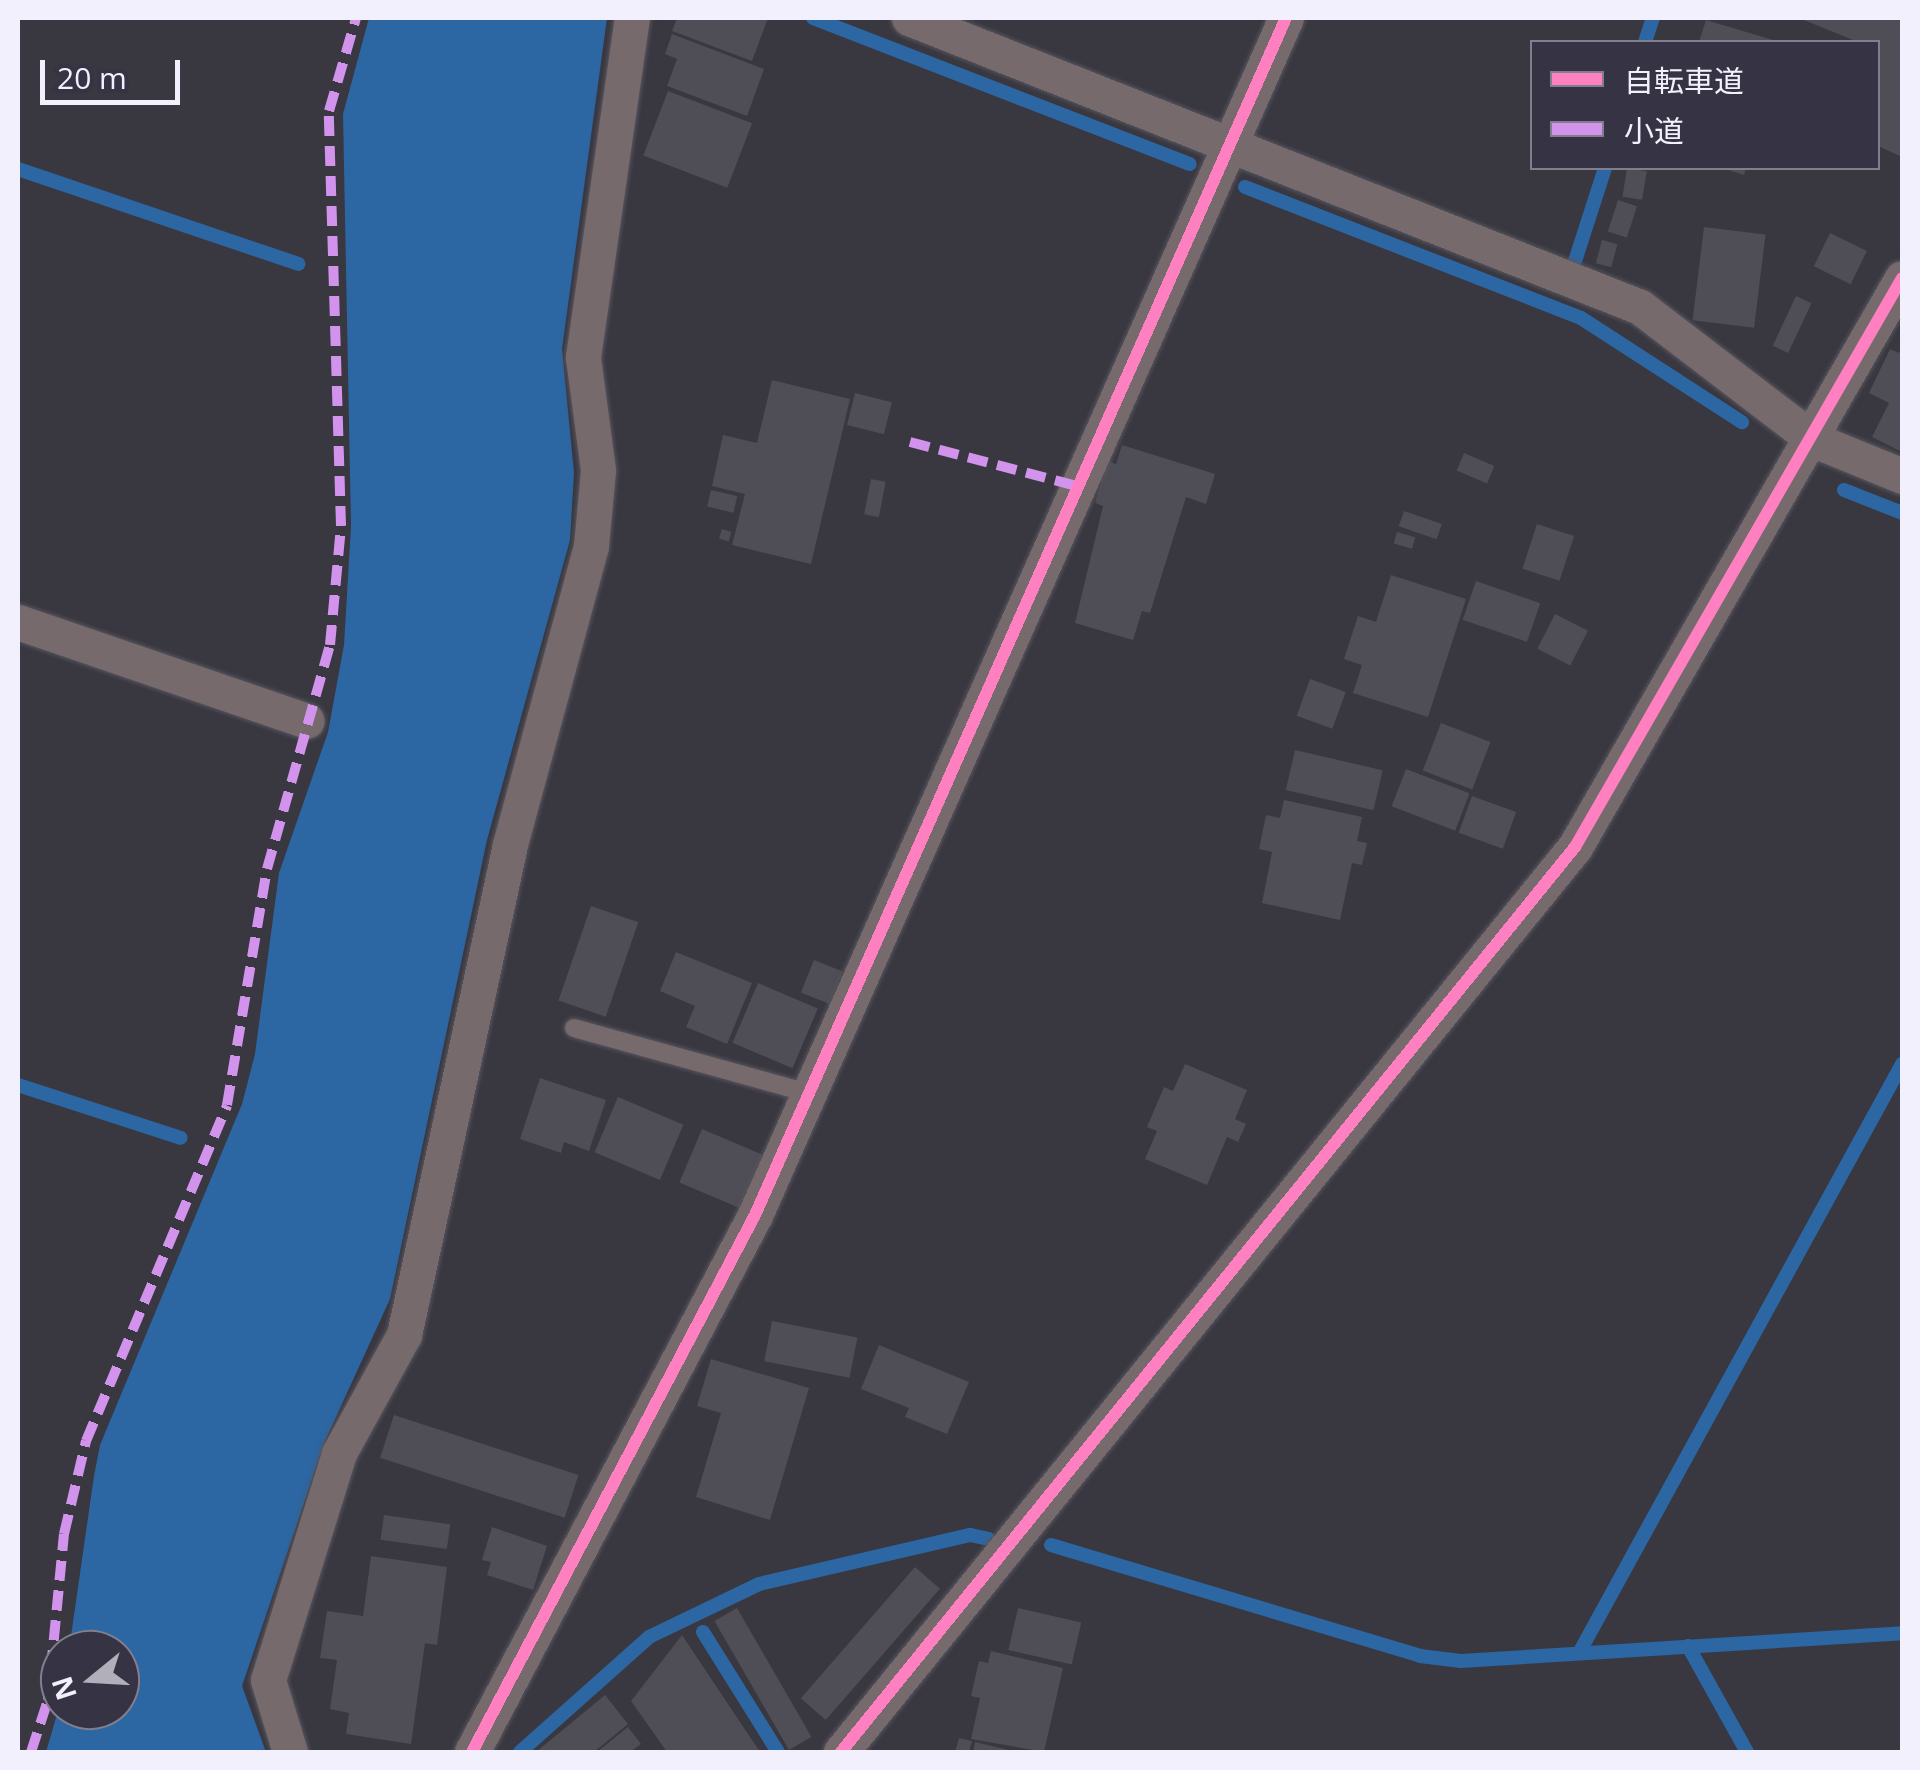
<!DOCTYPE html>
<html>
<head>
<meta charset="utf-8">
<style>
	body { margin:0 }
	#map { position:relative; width:1920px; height:1770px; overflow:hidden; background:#393740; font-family:"Open Sans","Noto Sans JP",sans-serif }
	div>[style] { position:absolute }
	.water>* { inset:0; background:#2c67a3 }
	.stream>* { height:14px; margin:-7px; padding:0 7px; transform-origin:7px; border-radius:7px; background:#2c67a3 }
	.building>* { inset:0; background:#4f4d55; transform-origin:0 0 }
	.roads { filter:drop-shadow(0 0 2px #57555d) drop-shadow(0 0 2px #57555d) }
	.service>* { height:18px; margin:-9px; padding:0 9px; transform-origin:9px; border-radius:9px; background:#766a6d }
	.minor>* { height:35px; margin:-17.5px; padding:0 17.5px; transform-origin:17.5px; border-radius:17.5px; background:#766a6d }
	.quiet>* { height:10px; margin-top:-5px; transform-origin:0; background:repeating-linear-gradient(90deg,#d193ec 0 20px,transparent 0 30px) }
	.cycleway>* { height:12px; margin:-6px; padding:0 6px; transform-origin:6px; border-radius:6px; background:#ff80c0 }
	span { translate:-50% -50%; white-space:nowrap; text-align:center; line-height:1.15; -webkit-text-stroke:8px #363344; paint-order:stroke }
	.frame { position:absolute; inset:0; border:20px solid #f2f0fc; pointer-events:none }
	.legend { position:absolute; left:1530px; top:40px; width:350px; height:130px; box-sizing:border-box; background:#363344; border:2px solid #817f8e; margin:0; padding:12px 18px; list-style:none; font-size:30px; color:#f2f0fc }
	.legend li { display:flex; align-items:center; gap:20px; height:50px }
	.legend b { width:50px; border:2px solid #817f8e }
	.north { position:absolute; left:40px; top:1630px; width:100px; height:100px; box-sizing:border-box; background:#363344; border:2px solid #817f8e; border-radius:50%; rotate:252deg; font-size:28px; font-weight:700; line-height:40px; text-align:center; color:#f2f0fc }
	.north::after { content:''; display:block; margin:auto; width:35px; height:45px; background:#b1afba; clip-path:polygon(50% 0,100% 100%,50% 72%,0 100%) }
	.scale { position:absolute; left:40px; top:60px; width:140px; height:45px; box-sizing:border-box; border:5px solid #f2f0fc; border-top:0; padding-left:12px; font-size:30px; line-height:35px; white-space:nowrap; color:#f2f0fc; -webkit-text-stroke:8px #363344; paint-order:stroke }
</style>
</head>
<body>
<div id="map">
	<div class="water">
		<div style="clip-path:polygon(369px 18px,607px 18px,562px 349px,574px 473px,570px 540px,487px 840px,390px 1299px,325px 1441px,242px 1686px,266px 1752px,46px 1752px,60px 1704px,60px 1710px,120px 1710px,120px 1650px,69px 1650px,94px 1476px,100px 1445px,242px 1104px,255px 1054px,279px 873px,328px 732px,344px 645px,351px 526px,343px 114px)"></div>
	</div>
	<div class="stream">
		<div style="left:813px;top:18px;width:404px;rotate:21.2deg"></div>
		<div style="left:1645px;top:42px;width:25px;rotate:-72deg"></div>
		<div style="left:18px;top:169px;width:296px;rotate:18.7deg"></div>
		<div style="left:1245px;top:187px;width:361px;rotate:21.3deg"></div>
		<div style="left:1581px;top:318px;width:192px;rotate:32.9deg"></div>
		<div style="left:1575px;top:261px;width:98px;rotate:-72.1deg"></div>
		<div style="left:1844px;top:490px;width:62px;rotate:21.6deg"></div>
		<div style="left:18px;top:1085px;width:171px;rotate:18deg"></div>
		<div style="left:1051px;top:1545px;width:385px;rotate:16.7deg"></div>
		<div style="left:1420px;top:1656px;width:41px;rotate:7deg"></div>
		<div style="left:1461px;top:1661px;width:442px;rotate:-3.6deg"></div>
		<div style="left:703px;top:1632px;width:142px;rotate:58deg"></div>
		<div style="left:1688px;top:1646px;width:121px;rotate:60.9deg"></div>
		<div style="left:1579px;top:1653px;width:672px;rotate:-61.26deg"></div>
		<div style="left:520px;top:1752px;width:173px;rotate:-41.7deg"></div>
		<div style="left:649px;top:1637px;width:122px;rotate:-25.7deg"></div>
		<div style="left:759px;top:1584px;width:217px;rotate:-13.1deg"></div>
		<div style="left:970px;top:1535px;width:19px;rotate:12deg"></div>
	</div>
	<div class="building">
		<div style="clip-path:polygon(677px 18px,768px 18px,752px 61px,672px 31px)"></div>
		<div style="clip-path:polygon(1799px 18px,1902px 18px,1902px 157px,1878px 146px,1878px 42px,1858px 42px)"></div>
		<div style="clip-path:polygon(1706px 20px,1780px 42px,1699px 42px)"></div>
		<div style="clip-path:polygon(672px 34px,764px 69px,747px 116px,667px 86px,677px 59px,665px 54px)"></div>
		<div style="left:668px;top:91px;width:90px;height:69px;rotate:21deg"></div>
		<div style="left:1627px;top:168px;width:20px;height:29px;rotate:9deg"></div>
		<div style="clip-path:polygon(1722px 168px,1746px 168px,1744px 175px)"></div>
		<div style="left:1618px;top:200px;width:20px;height:33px;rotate:18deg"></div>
		<div style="left:1704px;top:227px;width:62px;height:94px;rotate:7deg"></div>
		<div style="left:1830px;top:233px;width:41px;height:37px;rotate:26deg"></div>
		<div style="left:1602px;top:240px;width:16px;height:24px;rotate:15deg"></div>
		<div style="left:1796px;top:296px;width:17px;height:55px;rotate:25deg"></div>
		<div style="clip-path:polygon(1902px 346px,1902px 452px,1872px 437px,1889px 403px,1869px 393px,1890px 349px,1899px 353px)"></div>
		<div style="clip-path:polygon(772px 380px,850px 399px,811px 564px,732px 545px,745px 494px,712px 486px,723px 435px,757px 443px)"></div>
		<div style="left:855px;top:393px;width:38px;height:33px;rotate:14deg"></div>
		<div style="clip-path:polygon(1122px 445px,1215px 474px,1206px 504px,1186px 497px,1150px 613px,1142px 611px,1133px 640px,1075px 623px,1103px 506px,1095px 503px,1107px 461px,1116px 464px)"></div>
		<div style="left:1464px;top:453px;width:33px;height:19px;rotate:23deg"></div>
		<div style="left:871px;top:479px;width:15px;height:36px;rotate:11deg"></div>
		<div style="left:711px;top:490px;width:27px;height:17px;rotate:13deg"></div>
		<div style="left:1404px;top:511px;width:40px;height:16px;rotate:19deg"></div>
		<div style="left:1537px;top:524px;width:39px;height:47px;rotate:18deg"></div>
		<div style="left:722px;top:529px;width:10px;height:10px;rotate:17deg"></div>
		<div style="left:1397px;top:532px;width:19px;height:12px;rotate:16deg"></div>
		<div style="clip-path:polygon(1391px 575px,1466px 599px,1428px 717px,1353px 693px,1362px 665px,1344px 659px,1358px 616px,1376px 622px)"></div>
		<div style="left:1476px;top:581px;width:68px;height:41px;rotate:19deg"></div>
		<div style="left:1555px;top:614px;width:37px;height:39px;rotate:27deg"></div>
		<div style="left:1310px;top:679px;width:38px;height:39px;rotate:20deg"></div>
		<div style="left:1441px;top:723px;width:53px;height:51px;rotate:21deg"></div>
		<div style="left:1295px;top:750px;width:90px;height:41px;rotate:13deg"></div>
		<div style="left:1406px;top:769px;width:68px;height:40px;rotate:21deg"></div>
		<div style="left:1472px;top:796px;width:47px;height:39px;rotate:20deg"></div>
		<div style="clip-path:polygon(1284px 800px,1362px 817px,1357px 841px,1367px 843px,1362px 865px,1352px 863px,1340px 920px,1262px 903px,1272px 852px,1259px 849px,1266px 815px,1280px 818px)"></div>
		<div style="left:591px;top:906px;width:50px;height:100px;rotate:19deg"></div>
		<div style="clip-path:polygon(676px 952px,752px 983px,727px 1044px,686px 1027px,695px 1006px,660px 991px)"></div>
		<div style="left:814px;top:960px;width:31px;height:35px;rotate:22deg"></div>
		<div style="left:758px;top:983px;width:65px;height:65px;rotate:23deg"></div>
		<div style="clip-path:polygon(1185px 1064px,1247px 1090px,1235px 1119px,1246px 1124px,1238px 1142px,1227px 1137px,1207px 1185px,1145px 1159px,1157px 1131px,1147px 1127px,1164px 1087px,1173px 1091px)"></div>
		<div style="clip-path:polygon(540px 1078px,606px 1100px,589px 1151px,564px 1142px,561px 1153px,520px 1139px)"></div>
		<div style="left:618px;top:1097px;width:71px;height:60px;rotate:23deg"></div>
		<div style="left:702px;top:1129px;width:66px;height:58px;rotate:23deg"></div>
		<div style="left:772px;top:1321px;width:87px;height:41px;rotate:11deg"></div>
		<div style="clip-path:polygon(879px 1345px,969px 1382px,947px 1434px,905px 1417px,909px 1408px,861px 1389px)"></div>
		<div style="clip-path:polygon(711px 1359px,809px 1388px,770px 1520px,696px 1497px,721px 1413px,697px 1406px)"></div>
		<div style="left:394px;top:1415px;width:194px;height:45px;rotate:18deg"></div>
		<div style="left:384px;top:1515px;width:67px;height:25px;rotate:8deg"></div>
		<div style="clip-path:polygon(492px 1527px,547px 1546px,533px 1590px,487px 1575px,491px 1562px,482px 1560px)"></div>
		<div style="clip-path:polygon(371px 1556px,447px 1567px,437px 1645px,425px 1643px,411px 1744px,346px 1734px,349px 1713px,330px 1709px,337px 1660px,320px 1658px,327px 1611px,363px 1616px)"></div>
		<div style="left:915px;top:1567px;width:33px;height:174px;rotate:41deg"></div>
		<div style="left:737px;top:1608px;width:149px;height:26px;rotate:60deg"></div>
		<div style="left:1018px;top:1608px;width:65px;height:43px;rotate:13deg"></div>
		<div style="clip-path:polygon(682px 1635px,760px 1752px,667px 1752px,631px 1701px)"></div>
		<div style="clip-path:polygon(991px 1651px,1063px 1668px,1044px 1752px,971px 1739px,980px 1698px,971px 1696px,979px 1661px,988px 1663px)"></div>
		<div style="clip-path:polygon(605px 1695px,628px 1724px,594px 1752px,536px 1752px)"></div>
		<div style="clip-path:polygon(628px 1727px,641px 1744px,630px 1752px,597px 1752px)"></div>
		<div style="clip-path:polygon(959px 1738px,972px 1741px,969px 1752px,955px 1752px)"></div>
		<div style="clip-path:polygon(975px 1742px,1013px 1751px,1013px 1752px,973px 1752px)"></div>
	</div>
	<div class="roads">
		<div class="service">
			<div style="left:574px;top:1028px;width:244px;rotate:15.5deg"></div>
		</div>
		<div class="minor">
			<div style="left:909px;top:18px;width:786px;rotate:21.57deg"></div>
			<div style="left:1640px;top:307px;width:219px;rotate:37.4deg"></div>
			<div style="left:1814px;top:440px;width:95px;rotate:22.2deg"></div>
			<div style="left:18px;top:622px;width:305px;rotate:18.9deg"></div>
			<div style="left:290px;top:1752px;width:75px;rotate:-107deg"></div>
			<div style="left:268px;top:1680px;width:238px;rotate:-72.6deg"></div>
			<div style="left:339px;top:1453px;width:135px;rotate:-61.2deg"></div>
			<div style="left:404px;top:1335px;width:498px;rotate:-77.8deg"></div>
			<div style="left:509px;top:848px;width:313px;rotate:-74.8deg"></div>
			<div style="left:591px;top:546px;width:76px;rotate:-84.7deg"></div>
			<div style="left:598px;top:470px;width:114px;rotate:-97.6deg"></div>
			<div style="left:583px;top:357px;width:343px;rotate:-81.8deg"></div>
			<div style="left:472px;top:1752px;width:607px;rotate:-62.21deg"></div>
			<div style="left:755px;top:1215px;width:1309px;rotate:-66.08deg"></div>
			<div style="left:841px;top:1752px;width:1165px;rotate:-50.96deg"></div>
			<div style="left:1575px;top:847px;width:656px;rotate:-60.11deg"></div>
		</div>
	</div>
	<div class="quiet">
		<div style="left:910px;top:442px;width:172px;rotate:14.8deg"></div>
		<div style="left:31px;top:1752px;width:55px;rotate:-71.9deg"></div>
		<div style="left:48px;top:1700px;width:167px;rotate:-84.5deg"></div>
		<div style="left:64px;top:1534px;width:96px;rotate:-76.7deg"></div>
		<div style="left:86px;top:1441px;width:364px;rotate:-67.2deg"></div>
		<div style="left:227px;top:1105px;width:239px;rotate:-80.4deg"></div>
		<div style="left:267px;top:869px;width:233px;rotate:-74.3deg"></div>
		<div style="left:330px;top:645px;width:120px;rotate:-84.7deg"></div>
		<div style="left:341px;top:526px;width:415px;rotate:-91.7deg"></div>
		<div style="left:329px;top:111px;width:97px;rotate:-73.8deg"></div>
	</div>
	<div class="cycleway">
		<div style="left:472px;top:1752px;width:607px;rotate:-62.21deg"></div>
		<div style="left:755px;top:1215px;width:1309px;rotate:-66.08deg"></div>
		<div style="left:841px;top:1752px;width:1165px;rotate:-50.96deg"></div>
		<div style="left:1575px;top:847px;width:656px;rotate:-60.11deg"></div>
	</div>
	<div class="frame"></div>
	<ul class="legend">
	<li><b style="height:12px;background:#ff80c0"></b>自転車道</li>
	<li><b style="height:12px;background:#d193ec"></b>小道</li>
	</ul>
	<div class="north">N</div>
	<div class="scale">20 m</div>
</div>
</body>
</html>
